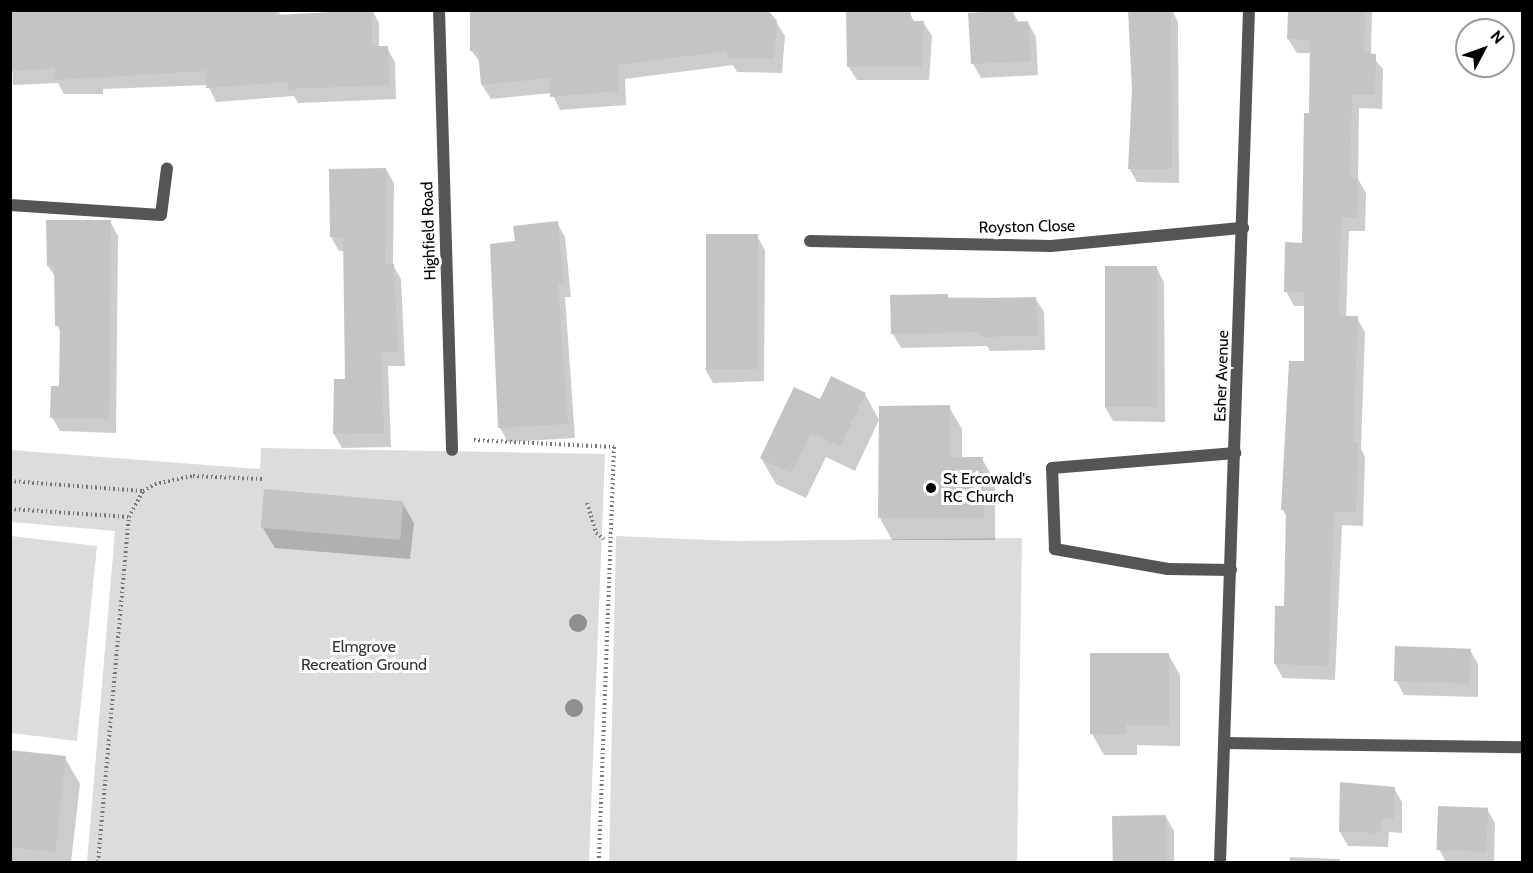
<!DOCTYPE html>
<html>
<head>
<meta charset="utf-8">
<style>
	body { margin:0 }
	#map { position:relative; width:1533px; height:873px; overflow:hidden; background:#fff; font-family:Cabin,sans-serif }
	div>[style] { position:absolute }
	.green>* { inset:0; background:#dcdcdc }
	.shadow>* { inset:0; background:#0003 }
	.building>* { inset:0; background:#c4c4c4; transform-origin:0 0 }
	.path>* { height:4px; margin-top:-2px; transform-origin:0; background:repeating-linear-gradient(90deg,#777 0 1.5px,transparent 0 4.5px) }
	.lane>* { height:12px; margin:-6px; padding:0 6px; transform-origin:6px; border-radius:6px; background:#555 }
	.street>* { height:12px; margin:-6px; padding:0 6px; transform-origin:6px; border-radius:6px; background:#555 }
	.trees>* { width:18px; height:18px; margin:-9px; border-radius:50%; background:#8f8f8f }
	.dots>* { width:16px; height:16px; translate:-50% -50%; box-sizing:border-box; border:3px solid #fff; border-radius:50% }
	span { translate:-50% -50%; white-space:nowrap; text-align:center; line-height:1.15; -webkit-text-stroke:6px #fff; paint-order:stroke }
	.street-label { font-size:16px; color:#000 }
	.poi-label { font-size:16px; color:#000 }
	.left { translate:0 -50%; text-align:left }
	.park-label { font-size:16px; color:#333 }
	.frame { position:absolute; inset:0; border:12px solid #000; pointer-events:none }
	.north { position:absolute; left:1455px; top:18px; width:60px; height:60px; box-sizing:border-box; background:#fff; border:2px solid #999; border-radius:50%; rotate:49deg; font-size:16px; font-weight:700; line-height:24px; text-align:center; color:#000 }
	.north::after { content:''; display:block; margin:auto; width:21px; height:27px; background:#000; clip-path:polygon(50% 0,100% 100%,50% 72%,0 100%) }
</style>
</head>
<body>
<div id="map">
	<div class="green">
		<div style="clip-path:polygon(261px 448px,605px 454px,589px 862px,87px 862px,115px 531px,11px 522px,10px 450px,260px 469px)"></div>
		<div style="clip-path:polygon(11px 536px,97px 546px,77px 741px,11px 733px)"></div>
		<div style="clip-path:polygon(616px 536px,735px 541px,1022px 538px,1017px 862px,609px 862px)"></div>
	</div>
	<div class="shadow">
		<div style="clip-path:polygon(10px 10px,278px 10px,281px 16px,372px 10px,379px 23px,379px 48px,387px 48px,395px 62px,396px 99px,298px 103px,294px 96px,216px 102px,208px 85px,103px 89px,103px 94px,64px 94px,58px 83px,13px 85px)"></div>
		<div style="clip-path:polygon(1129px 10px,1172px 10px,1178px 22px,1179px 183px,1137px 182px,1129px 168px,1133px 89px)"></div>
		<div style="clip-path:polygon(1289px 10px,1372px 10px,1371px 55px,1383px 69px,1382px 109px,1359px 108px,1358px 179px,1366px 193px,1365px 231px,1349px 231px,1346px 317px,1357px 318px,1365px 332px,1361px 449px,1365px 457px,1363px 526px,1342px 525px,1335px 680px,1283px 678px,1275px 664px,1277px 607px,1285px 607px,1287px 518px,1283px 510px,1305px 363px,1306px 306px,1294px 306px,1286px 291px,1304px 244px,1310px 115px,1311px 53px,1297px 53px,1288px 39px)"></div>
		<div style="clip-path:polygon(1012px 11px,1019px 23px,1028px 23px,1036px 37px,1038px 75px,981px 78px,973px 64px)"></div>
		<div style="clip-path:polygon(909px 12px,915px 23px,923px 22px,932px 36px,929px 80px,857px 80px,848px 66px)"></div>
		<div style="clip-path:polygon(776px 22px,785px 36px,782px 73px,737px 72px,733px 65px,625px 79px,626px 105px,560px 110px,552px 93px,491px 99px,482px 85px,481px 64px,471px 50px)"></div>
		<div style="clip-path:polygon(386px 169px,394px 183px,393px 265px,401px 279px,405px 366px,388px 366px,391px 447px,342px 448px,334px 434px,346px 380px,344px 251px,339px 251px,331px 237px,330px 171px)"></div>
		<div style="clip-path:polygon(110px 221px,118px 236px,116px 433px,60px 431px,52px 417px,60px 388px,61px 333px,57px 325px,56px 278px,48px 266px)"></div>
		<div style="clip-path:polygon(557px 223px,565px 237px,571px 297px,565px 297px,575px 438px,508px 442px,500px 428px,491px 246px,517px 243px)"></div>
		<div style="clip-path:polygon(757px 236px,765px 250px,764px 381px,713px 383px,705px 369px)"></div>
		<div style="clip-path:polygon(1156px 267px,1164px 282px,1165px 422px,1113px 421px,1105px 407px)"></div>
		<div style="clip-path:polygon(892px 297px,1035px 298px,1044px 312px,1045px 350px,990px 351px,987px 346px,901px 348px,893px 334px)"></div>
		<div style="clip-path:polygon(865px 394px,879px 420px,855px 471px,826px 457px,806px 498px,776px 484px,761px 458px,820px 401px)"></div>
		<div style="clip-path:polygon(949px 407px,962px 429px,962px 459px,982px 459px,995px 481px,995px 540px,892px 540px,880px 518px)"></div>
		<div style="clip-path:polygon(402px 502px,414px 523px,410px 559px,275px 548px,263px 528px)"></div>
		<div style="clip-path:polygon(1470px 650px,1478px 664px,1478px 697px,1404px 695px,1396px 680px)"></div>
		<div style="clip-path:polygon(1168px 654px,1180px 675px,1180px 746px,1137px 745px,1137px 755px,1104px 755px,1092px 734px)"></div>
		<div style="clip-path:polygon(10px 751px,65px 758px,80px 784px,71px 862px,10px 862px)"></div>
		<div style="clip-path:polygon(1341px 783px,1394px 788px,1402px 802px,1402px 833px,1389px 832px,1388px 847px,1348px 846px,1340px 832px)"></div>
		<div style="clip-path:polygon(1487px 809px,1495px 823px,1494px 862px,1446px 862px,1439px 849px)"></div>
		<div style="clip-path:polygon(1166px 817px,1174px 831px,1174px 862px,1114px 862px,1113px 821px)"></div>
		<div style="clip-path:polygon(1290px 857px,1339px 859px,1341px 862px,1290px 862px)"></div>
	</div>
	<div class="building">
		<div style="clip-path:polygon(10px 10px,276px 10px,276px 15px,372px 10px,372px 46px,388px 46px,389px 85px,289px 89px,288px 82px,206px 88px,207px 71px,54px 80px,55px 68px,10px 71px)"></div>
		<div style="clip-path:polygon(470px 10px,768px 10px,777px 21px,774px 59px,727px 58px,727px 51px,618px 65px,618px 91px,550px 97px,550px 78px,481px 85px,478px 51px,470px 51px)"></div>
		<div style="clip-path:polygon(910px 10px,912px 21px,924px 21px,922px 67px,847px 67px,846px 11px)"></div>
		<div style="clip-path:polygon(1013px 10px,1014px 22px,1028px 21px,1031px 61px,971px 64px,968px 13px)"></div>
		<div style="clip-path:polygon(1128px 10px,1171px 10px,1172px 169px,1128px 169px,1132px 89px)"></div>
		<div style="clip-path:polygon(1288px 10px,1365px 10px,1364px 53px,1376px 54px,1375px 95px,1352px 95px,1350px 177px,1358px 178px,1357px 218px,1341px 217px,1339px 316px,1358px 316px,1353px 442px,1358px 442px,1356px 512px,1334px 512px,1328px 666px,1274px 664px,1275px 606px,1284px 606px,1286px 510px,1281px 510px,1289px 361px,1304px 361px,1304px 292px,1284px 292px,1285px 242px,1302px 243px,1304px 113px,1309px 113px,1310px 40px,1287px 39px)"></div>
		<div style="clip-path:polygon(386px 168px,385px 264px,394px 264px,398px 352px,381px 352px,384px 433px,333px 434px,334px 379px,345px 379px,343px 237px,330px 237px,329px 169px)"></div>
		<div style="clip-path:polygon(46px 220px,111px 220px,109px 419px,50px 418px,51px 386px,59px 386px,60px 326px,55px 326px,54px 266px,47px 266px)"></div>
		<div style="clip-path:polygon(558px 221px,564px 283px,558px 283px,568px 424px,498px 428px,490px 244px,515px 241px,513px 226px)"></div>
		<div style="left:706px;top:234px;width:52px;height:135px"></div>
		<div style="left:1105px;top:266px;width:52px;height:141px"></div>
		<div style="clip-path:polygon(948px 294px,948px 299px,1036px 297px,1038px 336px,980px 337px,980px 332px,891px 334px,890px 295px)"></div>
		<div style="clip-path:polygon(831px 376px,866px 393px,840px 446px,811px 433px,791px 473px,760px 458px,794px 387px,820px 399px)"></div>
		<div style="clip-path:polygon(950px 405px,950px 457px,983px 457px,984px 518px,878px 518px,879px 406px)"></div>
		<div style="left:264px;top:489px;width:140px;height:39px;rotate:5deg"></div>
		<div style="left:1395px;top:646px;width:76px;height:35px;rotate:2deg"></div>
		<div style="clip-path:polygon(1090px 653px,1169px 653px,1169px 725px,1126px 725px,1126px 735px,1090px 734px)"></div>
		<div style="clip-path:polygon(10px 750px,66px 756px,55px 852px,10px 847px)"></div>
		<div style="clip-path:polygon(1340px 782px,1395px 787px,1394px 819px,1381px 819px,1381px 833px,1339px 832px)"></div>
		<div style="left:1438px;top:806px;width:50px;height:44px;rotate:2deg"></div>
		<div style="left:1166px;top:815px;width:47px;height:54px;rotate:89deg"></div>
	</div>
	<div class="path">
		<div style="left:474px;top:440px;width:140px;rotate:2.9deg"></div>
		<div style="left:614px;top:447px;width:415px;rotate:92.1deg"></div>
		<div style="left:10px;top:481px;width:133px;rotate:4.3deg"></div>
		<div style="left:587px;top:503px;width:31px;rotate:73deg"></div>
		<div style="left:596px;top:533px;width:10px;rotate:37deg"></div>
		<div style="left:10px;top:509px;width:119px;rotate:3.8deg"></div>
		<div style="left:129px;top:517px;width:30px;rotate:-62deg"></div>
		<div style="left:143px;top:491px;width:14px;rotate:-30deg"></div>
		<div style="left:155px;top:484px;width:39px;rotate:-12deg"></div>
		<div style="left:193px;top:476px;width:69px;rotate:2.5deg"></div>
		<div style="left:98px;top:862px;width:346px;rotate:-84.9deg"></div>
	</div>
	<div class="lane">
		<div style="left:10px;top:205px;width:151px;rotate:3.8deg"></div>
		<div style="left:161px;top:215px;width:47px;rotate:-82.7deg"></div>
		<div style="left:1231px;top:570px;width:63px;rotate:-179.1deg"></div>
		<div style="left:1168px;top:569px;width:115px;rotate:-170deg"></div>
		<div style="left:1055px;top:549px;width:81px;rotate:-92.1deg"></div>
		<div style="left:1052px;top:468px;width:184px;rotate:-4.7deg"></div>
	</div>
	<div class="street">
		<div style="left:439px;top:10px;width:440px;rotate:88.3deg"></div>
		<div style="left:810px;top:241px;width:241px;rotate:1.2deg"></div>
		<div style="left:1051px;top:246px;width:193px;rotate:-5.4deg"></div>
		<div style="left:1225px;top:743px;width:297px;rotate:0.8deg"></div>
		<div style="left:1220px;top:862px;width:852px;rotate:-88.05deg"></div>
	</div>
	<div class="trees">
		<div style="left:578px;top:623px"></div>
		<div style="left:574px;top:708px"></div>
	</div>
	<div class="dots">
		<div style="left:931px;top:488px;background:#000"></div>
	</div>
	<div class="street-label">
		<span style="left:1027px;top:227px;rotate:-1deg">Royston Close</span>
		<span style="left:429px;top:231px;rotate:-92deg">Highfield Road</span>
		<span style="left:1222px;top:376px;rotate:-88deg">Esher Avenue</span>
	</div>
	<div class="poi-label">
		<span class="left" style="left:943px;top:488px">St Ercowald's<br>RC Church</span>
	</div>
	<div class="park-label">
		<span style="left:364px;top:656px">Elmgrove<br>Recreation Ground</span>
	</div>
	<div class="frame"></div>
	<div class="north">N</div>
</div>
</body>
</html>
